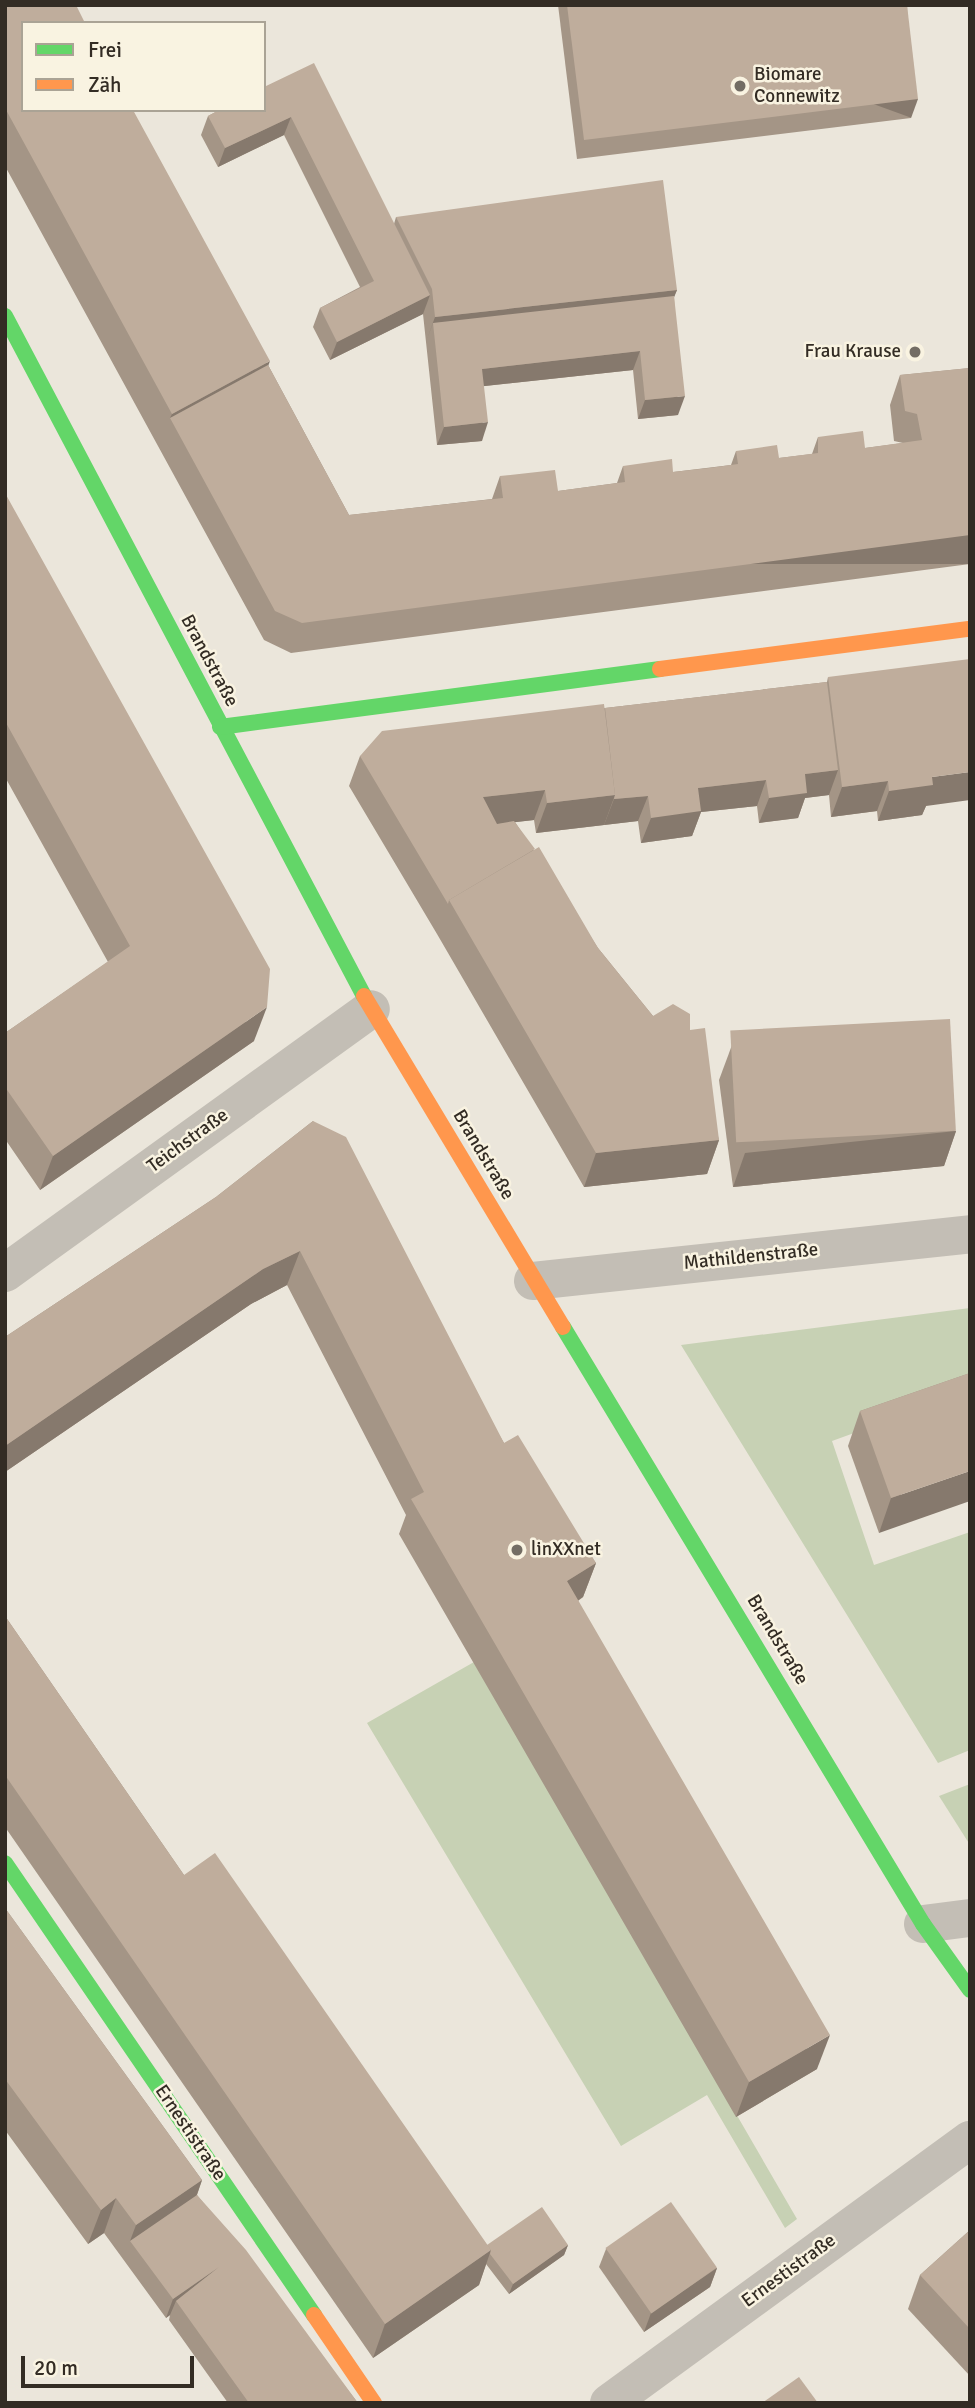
<!DOCTYPE html>
<html>
<head>
<meta charset="utf-8">
<style>
	body { margin:0 }
	#map { position:relative; width:975px; height:2408px; overflow:hidden; background:#ebe6db; font-family:Signika,sans-serif }
	div>[style] { position:absolute }
	.green>* { inset:0; background:#c7d1b4 }
	.street>* { height:38px; margin:-19px; padding:0 19px; transform-origin:19px; border-radius:19px; background:#c3beb5 }
	.fast>* { height:16px; margin:-8px; padding:0 8px; transform-origin:8px; border-radius:8px; background:#63d668 }
	.slow>* { height:16px; margin:-8px; padding:0 8px; transform-origin:8px; border-radius:8px; background:#ff974d }
	.wall>* { inset:0; background:#a49586 }
	.shaded-wall>* { inset:0; background:#86796d; transform-origin:0 0 }
	.building>* { inset:0; background:#bfad9c; transform-origin:0 0 }
	.dots>* { width:19px; height:19px; translate:-50% -50%; box-sizing:border-box; border:4px solid #f9f3e1; border-radius:50% }
	span { translate:-50% -50%; white-space:nowrap; text-align:center; line-height:1.15; -webkit-text-stroke:5px #f9f3e1; paint-order:stroke }
	.poi-label { font-size:19px; color:#332c24 }
	.left { translate:0 -50%; text-align:left }
	.right { translate:-100% -50%; text-align:right }
	.street-label { font-size:19px; color:#332c24 }
	.frame { position:absolute; inset:0; border:7px solid #332c24; pointer-events:none }
	.legend { position:absolute; left:21px; top:21px; width:245px; height:91px; box-sizing:border-box; background:#f9f3e1; border:2px solid #aaa395; margin:0; padding:9px 12px; list-style:none; font-size:21px; color:#332c24 }
	.legend li { display:flex; align-items:center; gap:14px; height:35px }
	.legend b { width:35px; border:2px solid #aaa395 }
	.scale { position:absolute; left:21px; top:2356px; width:173px; height:32px; box-sizing:border-box; border:4px solid #332c24; border-top:0; padding-left:9px; font-size:21px; line-height:24px; white-space:nowrap; color:#332c24; -webkit-text-stroke:5px #f9f3e1; paint-order:stroke }
</style>
</head>
<body>
<div id="map">
	<div class="green">
		<div style="clip-path:polygon(970px 1308px,970px 1391px,832px 1441px,874px 1565px,970px 1532px,970px 1750px,938px 1763px,681px 1345px)"></div>
		<div style="clip-path:polygon(474px 1662px,797px 2219px,785px 2228px,707px 2095px,621px 2146px,367px 1723px)"></div>
		<div style="clip-path:polygon(970px 1784px,970px 1845px,939px 1796px)"></div>
	</div>
	<div class="street">
		<div style="left:5px;top:1273px;width:451px;rotate:-35.8deg"></div>
		<div style="left:533px;top:1281px;width:440px;rotate:-6.1deg"></div>
		<div style="left:923px;top:1924px;width:47px;rotate:-7.3deg"></div>
		<div style="left:609px;top:2403px;width:447px;rotate:-36.1deg"></div>
	</div>
	<div class="fast">
		<div style="left:5px;top:316px;width:769px;rotate:62.17deg"></div>
		<div style="left:220px;top:727px;width:444px;rotate:-7.5deg"></div>
		<div style="left:563px;top:1327px;width:697px;rotate:58.91deg"></div>
		<div style="left:923px;top:1924px;width:81px;rotate:54.5deg"></div>
		<div style="left:5px;top:1863px;width:548px;rotate:55.64deg"></div>
	</div>
	<div class="slow">
		<div style="left:660px;top:669px;width:313px;rotate:-7.4deg"></div>
		<div style="left:364px;top:996px;width:386px;rotate:59deg"></div>
		<div style="left:314px;top:2315px;width:107px;rotate:55.7deg"></div>
	</div>
	<div class="wall">
		<div style="clip-path:polygon(5px 5px,268px 365px,349px 515px,492px 499px,500px 476px,558px 491px,617px 483px,623px 466px,673px 472px,731px 465px,736px 451px,779px 458px,812px 454px,818px 437px,865px 448px,903px 443px,894px 441px,890px 405px,900px 375px,970px 368px,970px 564px,291px 653px,264px 640px,5px 166px)"></div>
		<div style="clip-path:polygon(558px 5px,907px 5px,911px 118px,577px 159px)"></div>
		<div style="clip-path:polygon(264px 87px,394px 224px,396px 217px,677px 290px,674px 296px,678px 415px,638px 419px,633px 370px,484px 386px,482px 441px,437px 445px,423px 314px,330px 360px,313px 327px,320px 308px,360px 287px,284px 135px,218px 167px,201px 135px,208px 116px)"></div>
		<div style="clip-path:polygon(5px 493px,254px 1041px,40px 1190px,5px 1139px,5px 1033px,108px 962px,5px 777px)"></div>
		<div style="clip-path:polygon(828px 677px,926px 806px,922px 815px,878px 821px,877px 811px,831px 817px,829px 795px,805px 798px,798px 818px,759px 823px,757px 806px,701px 812px,692px 836px,641px 843px,638px 821px,536px 833px,534px 820px,515px 822px,598px 948px,653px 1016px,690px 1030px,719px 1140px,707px 1174px,584px 1187px,437px 934px,349px 786px,360px 756px,605px 708px,827px 682px)"></div>
		<div style="clip-path:polygon(732px 1045px,956px 1131px,944px 1166px,733px 1187px,719px 1080px)"></div>
		<div style="clip-path:polygon(313px 1121px,504px 1443px,596px 1563px,583px 1597px,578px 1601px,817px 2069px,736px 2117px,399px 1534px,406px 1515px,287px 1285px,251px 1304px,5px 1472px,5px 1337px,216px 1197px)"></div>
		<div style="clip-path:polygon(970px 1373px,879px 1533px,848px 1446px,860px 1411px)"></div>
		<div style="clip-path:polygon(5px 1616px,184px 1875px,487px 2245px,568px 2245px,564px 2255px,509px 2294px,486px 2264px,479px 2285px,373px 2358px,5px 1827px)"></div>
		<div style="clip-path:polygon(5px 1908px,202px 2180px,197px 2195px,358px 2403px,228px 2403px,169px 2320px,170px 2315px,166px 2318px,104px 2233px,88px 2244px,5px 2130px)"></div>
		<div style="clip-path:polygon(970px 2230px,970px 2376px,908px 2309px,920px 2275px)"></div>
		<div style="clip-path:polygon(606px 2249px,717px 2268px,710px 2287px,644px 2332px,599px 2267px)"></div>
	</div>
	<div class="shaded-wall">
		<div style="left:918px;top:99px;width:20px;height:337px;rotate:110deg"></div>
		<div style="clip-path:polygon(291px 117px,284px 135px,218px 167px,225px 148px)"></div>
		<div style="clip-path:polygon(677px 290px,667px 315px,433px 323px,426px 342px,435px 317px)"></div>
		<div style="clip-path:polygon(430px 295px,423px 314px,330px 360px,337px 342px)"></div>
		<div style="clip-path:polygon(640px 351px,633px 370px,476px 387px,482px 369px)"></div>
		<div style="clip-path:polygon(270px 361px,257px 395px,170px 418px,172px 414px)"></div>
		<div style="clip-path:polygon(685px 396px,678px 415px,638px 419px,645px 400px)"></div>
		<div style="clip-path:polygon(488px 422px,482px 441px,437px 445px,444px 427px)"></div>
		<div style="left:970px;top:535px;width:29px;height:674px;rotate:90deg"></div>
		<div style="clip-path:polygon(838px 770px,829px 795px,805px 798px,798px 818px,759px 823px,769px 798px,805px 774px)"></div>
		<div style="clip-path:polygon(970px 772px,970px 800px,926px 806px,922px 815px,878px 821px,889px 791px,932px 777px)"></div>
		<div style="clip-path:polygon(766px 780px,757px 806px,701px 812px,692px 836px,641px 843px,651px 818px,698px 788px)"></div>
		<div style="clip-path:polygon(888px 781px,877px 811px,831px 817px,842px 787px)"></div>
		<div style="clip-path:polygon(545px 790px,534px 820px,472px 827px,483px 797px)"></div>
		<div style="clip-path:polygon(615px 795px,604px 825px,536px 833px,547px 803px)"></div>
		<div style="clip-path:polygon(648px 796px,638px 821px,604px 825px,614px 799px)"></div>
		<div style="clip-path:polygon(267px 1007px,254px 1041px,40px 1190px,53px 1156px)"></div>
		<div style="clip-path:polygon(956px 1131px,944px 1166px,733px 1187px,745px 1153px)"></div>
		<div style="clip-path:polygon(719px 1140px,707px 1174px,584px 1187px,596px 1153px)"></div>
		<div style="clip-path:polygon(300px 1251px,287px 1285px,251px 1304px,5px 1472px,5px 1446px,263px 1269px)"></div>
		<div style="clip-path:polygon(970px 1471px,970px 1501px,879px 1533px,891px 1498px)"></div>
		<div style="clip-path:polygon(596px 1563px,583px 1597px,554px 1616px,567px 1581px)"></div>
		<div style="clip-path:polygon(830px 2035px,817px 2069px,736px 2117px,749px 2082px)"></div>
		<div style="clip-path:polygon(202px 2180px,190px 2214px,130px 2241px,136px 2225px)"></div>
		<div style="clip-path:polygon(116px 2198px,104px 2233px,88px 2244px,101px 2210px)"></div>
		<div style="clip-path:polygon(568px 2245px,564px 2255px,509px 2294px,513px 2284px)"></div>
		<div style="clip-path:polygon(491px 2250px,479px 2285px,373px 2358px,385px 2324px)"></div>
		<div style="clip-path:polygon(219px 2267px,176px 2301px,170px 2315px,166px 2318px,173px 2299px)"></div>
		<div style="clip-path:polygon(717px 2268px,710px 2287px,644px 2332px,651px 2313px)"></div>
	</div>
	<div class="building">
		<div style="clip-path:polygon(5px 5px,76px 5px,85px 23px,23px 23px,23px 110px,133px 110px,270px 361px,172px 414px,5px 108px)"></div>
		<div style="clip-path:polygon(567px 5px,907px 5px,918px 99px,584px 140px)"></div>
		<div style="clip-path:polygon(314px 63px,430px 295px,337px 342px,320px 308px,374px 281px,291px 117px,225px 148px,208px 116px,219px 110px,264px 110px,264px 87px)"></div>
		<div style="clip-path:polygon(663px 180px,677px 290px,435px 317px,432px 289px,396px 217px)"></div>
		<div style="clip-path:polygon(674px 296px,685px 396px,645px 400px,640px 351px,482px 369px,488px 422px,444px 427px,433px 323px)"></div>
		<div style="clip-path:polygon(268px 365px,349px 515px,503px 498px,500px 476px,555px 470px,558px 491px,625px 482px,623px 466px,672px 459px,673px 472px,709px 468px,738px 464px,736px 451px,777px 445px,779px 458px,818px 453px,818px 437px,863px 431px,865px 448px,922px 440px,917px 414px,905px 411px,900px 375px,970px 368px,970px 535px,302px 623px,275px 611px,170px 418px)"></div>
		<div style="clip-path:polygon(5px 493px,270px 969px,267px 1007px,53px 1156px,5px 1087px,5px 1033px,130px 946px,5px 721px)"></div>
		<div style="clip-path:polygon(970px 659px,970px 772px,932px 777px,933px 785px,889px 791px,888px 781px,842px 787px,828px 677px)"></div>
		<div style="clip-path:polygon(827px 682px,838px 770px,805px 774px,807px 793px,769px 798px,766px 780px,698px 788px,701px 811px,651px 818px,648px 796px,614px 799px,615px 795px,605px 708px)"></div>
		<div style="clip-path:polygon(604px 704px,615px 795px,547px 803px,545px 790px,483px 797px,497px 824px,514px 821px,535px 849px,449px 900px,448px 904px,360px 756px,382px 731px)"></div>
		<div style="clip-path:polygon(539px 847px,598px 948px,653px 1016px,673px 1004px,690px 1014px,690px 1030px,705px 1028px,719px 1140px,596px 1153px,449px 900px)"></div>
		<div style="left:950px;top:1019px;width:112px;height:220px;rotate:87deg"></div>
		<div style="clip-path:polygon(313px 1121px,346px 1137px,504px 1443px,518px 1435px,596px 1563px,567px 1581px,830px 2035px,749px 2082px,411px 1499px,424px 1492px,300px 1251px,263px 1269px,5px 1446px,5px 1337px,216px 1197px)"></div>
		<div style="clip-path:polygon(970px 1373px,970px 1471px,891px 1498px,860px 1411px)"></div>
		<div style="clip-path:polygon(5px 1616px,184px 1875px,215px 1853px,491px 2250px,385px 2324px,5px 1775px)"></div>
		<div style="clip-path:polygon(5px 1908px,202px 2180px,136px 2225px,116px 2198px,101px 2210px,5px 2079px)"></div>
		<div style="clip-path:polygon(197px 2195px,246px 2250px,358px 2403px,249px 2403px,176px 2301px,219px 2267px,173px 2299px,130px 2241px)"></div>
		<div style="left:671px;top:2202px;width:80px;height:80px;rotate:55deg"></div>
		<div style="clip-path:polygon(542px 2207px,568px 2245px,513px 2284px,490px 2254px,491px 2250px,487px 2245px)"></div>
		<div style="clip-path:polygon(970px 2230px,970px 2329px,920px 2275px)"></div>
		<div style="clip-path:polygon(799px 2377px,818px 2403px,762px 2403px)"></div>
	</div>
	<div class="dots">
		<div style="left:740px;top:86px;background:#736d64"></div>
		<div style="left:915px;top:352px;background:#736d64"></div>
		<div style="left:517px;top:1550px;background:#736d64"></div>
	</div>
	<div class="poi-label">
		<span class="left" style="left:754px;top:86px">Biomare<br>Connewitz</span>
		<span class="right" style="left:901px;top:352px">Frau Krause</span>
		<span class="left" style="left:531px;top:1550px">linXXnet</span>
	</div>
	<div class="street-label">
		<span style="left:209px;top:661px;rotate:62deg">Brandstraße</span>
		<span style="left:188px;top:1141px;rotate:-36deg">Teichstraße</span>
		<span style="left:483px;top:1155px;rotate:59deg">Brandstraße</span>
		<span style="left:751px;top:1257px;rotate:-6deg">Mathildenstraße</span>
		<span style="left:777px;top:1640px;rotate:59deg">Brandstraße</span>
		<span style="left:190px;top:2133px;rotate:56deg">Ernestistraße</span>
		<span style="left:789px;top:2271px;rotate:-36deg">Ernestistraße</span>
	</div>
	<div class="frame"></div>
	<ul class="legend">
	<li><b style="height:9px;background:#63d668"></b>Frei</li>
	<li><b style="height:9px;background:#ff974d"></b>Zäh</li>
	</ul>
	<div class="scale">20 m</div>
</div>
</body>
</html>
